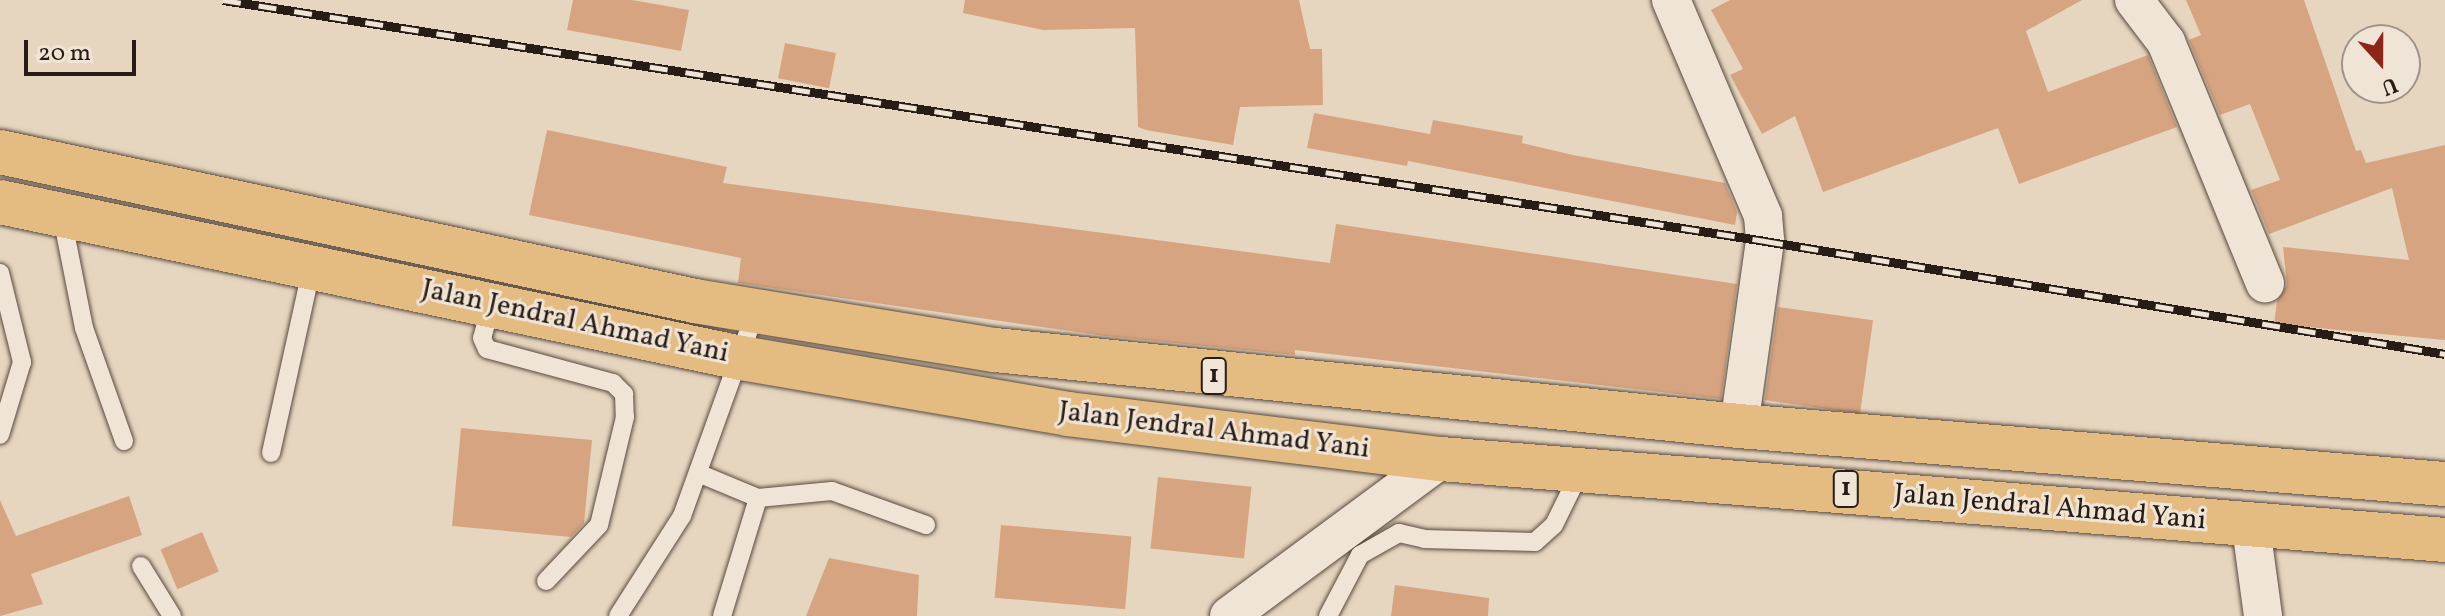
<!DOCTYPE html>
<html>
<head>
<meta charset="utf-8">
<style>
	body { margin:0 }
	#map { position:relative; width:2445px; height:616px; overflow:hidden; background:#e7d6bf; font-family:Vollkorn,serif }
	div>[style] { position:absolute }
	.building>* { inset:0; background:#d7a481; transform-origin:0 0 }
	.roads { filter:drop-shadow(0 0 2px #584a40) drop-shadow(0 0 2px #584a40) }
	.service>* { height:18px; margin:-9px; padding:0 9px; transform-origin:9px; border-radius:9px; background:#efe4d5 }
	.minor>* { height:38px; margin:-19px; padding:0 19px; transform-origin:19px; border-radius:19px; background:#efe4d5 }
	.trunk>* { height:44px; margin:-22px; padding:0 22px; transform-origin:22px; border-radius:22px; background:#e4bb80 }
	.rail>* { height:9px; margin-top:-4.5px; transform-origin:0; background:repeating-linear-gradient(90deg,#efe4d5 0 18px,#281c16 0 36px); box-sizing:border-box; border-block:2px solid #281c16 }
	span { translate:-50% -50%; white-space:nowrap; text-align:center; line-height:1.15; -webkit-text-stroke:6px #efe4d5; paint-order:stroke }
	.shield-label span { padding:2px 6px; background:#efe4d5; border:2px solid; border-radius:6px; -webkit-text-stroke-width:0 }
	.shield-label { font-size:26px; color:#281c16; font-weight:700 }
	.street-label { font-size:28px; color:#281c16 }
	.north { position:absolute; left:2341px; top:24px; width:80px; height:80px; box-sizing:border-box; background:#efe4d5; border:2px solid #9f9489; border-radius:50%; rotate:159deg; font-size:22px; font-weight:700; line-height:32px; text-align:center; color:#281c16 }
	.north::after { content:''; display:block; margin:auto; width:28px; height:36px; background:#8f2418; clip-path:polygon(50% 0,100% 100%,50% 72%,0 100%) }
	.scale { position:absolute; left:24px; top:40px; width:112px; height:36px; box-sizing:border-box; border:4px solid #281c16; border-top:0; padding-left:10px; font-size:24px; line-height:28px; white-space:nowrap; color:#281c16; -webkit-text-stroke:6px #efe4d5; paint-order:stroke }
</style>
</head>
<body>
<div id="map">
	<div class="building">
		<div style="clip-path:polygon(573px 0,632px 0,689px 10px,681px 51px,567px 30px)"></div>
		<div style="clip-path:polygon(965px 0,1299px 0,1310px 49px,1322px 49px,1323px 105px,1240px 107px,1233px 145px,1146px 130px,1138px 127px,1135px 28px,1043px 30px,963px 13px)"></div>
		<div style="clip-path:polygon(1730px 0,2082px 0,2026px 31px,2048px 92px,2148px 55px,2177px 127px,2019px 184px,1998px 128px,1823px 192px,1795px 116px,1762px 134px,1730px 75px,1743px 69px,1711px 10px)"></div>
		<div style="clip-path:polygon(2186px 0,2304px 0,2356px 151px,2361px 150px,2366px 163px,2445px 145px,2445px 340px,2274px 324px,2277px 301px,2287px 285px,2283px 247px,2409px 260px,2392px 188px,2269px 234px,2251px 190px,2280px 180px,2250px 104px,2220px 115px,2189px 40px,2201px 35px)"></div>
		<div style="left:785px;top:43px;width:52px;height:36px;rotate:11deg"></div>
		<div style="clip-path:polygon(1314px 113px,1430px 134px,1433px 120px,1523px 136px,1522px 143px,1573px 155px,1725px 183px,1737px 212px,1735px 225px,1408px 161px,1407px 166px,1307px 148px)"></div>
		<div style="clip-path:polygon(547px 130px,727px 167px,723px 183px,1330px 263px,1336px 224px,1737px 284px,1721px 399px,1295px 350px,1295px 355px,1105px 336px,738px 283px,741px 258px,529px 215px)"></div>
		<div style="left:1778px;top:307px;width:96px;height:94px;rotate:8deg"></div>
		<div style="clip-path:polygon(461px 428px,592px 440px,584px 523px,571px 537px,452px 526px)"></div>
		<div style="left:1158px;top:477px;width:94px;height:72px;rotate:6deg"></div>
		<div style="clip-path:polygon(129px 496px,142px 535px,31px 574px,43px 604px,0 616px,0 500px,16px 536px)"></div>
		<div style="left:1001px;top:525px;width:131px;height:73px;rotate:5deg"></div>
		<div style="left:202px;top:532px;width:43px;height:45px;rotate:67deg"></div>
		<div style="clip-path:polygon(829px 558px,919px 575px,917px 616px,806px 616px)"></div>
		<div style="clip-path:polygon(1395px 585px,1489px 598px,1488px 616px,1391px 616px)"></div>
	</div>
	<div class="roads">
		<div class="service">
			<div style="left:62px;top:217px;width:113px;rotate:78.8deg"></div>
			<div style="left:84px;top:328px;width:120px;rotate:70.5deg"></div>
			<div style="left:0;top:273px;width:92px;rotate:76.1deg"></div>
			<div style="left:22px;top:362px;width:76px;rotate:106.8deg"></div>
			<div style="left:491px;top:305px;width:34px;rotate:105deg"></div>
			<div style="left:482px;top:338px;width:12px;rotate:66deg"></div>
			<div style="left:487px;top:349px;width:131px;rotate:15.1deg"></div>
			<div style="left:613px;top:383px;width:16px;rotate:45deg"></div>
			<div style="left:624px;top:394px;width:23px;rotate:88deg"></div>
			<div style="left:625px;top:417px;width:111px;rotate:103.5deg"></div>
			<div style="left:599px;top:525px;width:77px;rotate:133.4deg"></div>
			<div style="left:271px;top:453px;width:190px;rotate:-77.6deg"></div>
			<div style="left:698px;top:473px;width:65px;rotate:22.6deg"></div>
			<div style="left:758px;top:498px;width:74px;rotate:-5.4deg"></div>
			<div style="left:832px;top:491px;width:100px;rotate:19.9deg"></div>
			<div style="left:141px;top:566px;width:59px;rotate:58.2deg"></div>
			<div style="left:618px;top:616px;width:119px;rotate:-57.4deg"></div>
			<div style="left:682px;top:516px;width:218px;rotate:-70.2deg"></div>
			<div style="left:722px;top:616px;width:123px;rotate:-73deg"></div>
			<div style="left:1328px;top:616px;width:69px;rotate:-62.3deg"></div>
			<div style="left:1360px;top:555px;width:45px;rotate:-29.4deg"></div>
			<div style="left:1399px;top:533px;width:26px;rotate:13deg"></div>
			<div style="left:1424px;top:539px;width:111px;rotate:1.5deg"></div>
			<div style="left:1535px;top:542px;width:25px;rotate:-42deg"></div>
			<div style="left:1554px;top:525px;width:61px;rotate:-63.9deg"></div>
		</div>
		<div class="minor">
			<div style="left:1671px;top:0;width:235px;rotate:66.9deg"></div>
			<div style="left:1763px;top:216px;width:25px;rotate:85deg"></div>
			<div style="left:1765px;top:241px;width:187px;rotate:98deg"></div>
			<div style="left:2134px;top:0;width:53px;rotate:52.7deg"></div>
			<div style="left:2166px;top:42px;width:261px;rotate:67.7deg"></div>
			<div style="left:2251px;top:527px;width:90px;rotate:82.3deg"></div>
			<div style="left:1229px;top:616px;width:264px;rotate:-36.5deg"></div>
		</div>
		<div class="trunk">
			<div style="left:0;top:152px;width:711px;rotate:12.1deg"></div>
			<div style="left:695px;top:301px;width:304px;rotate:9.3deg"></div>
			<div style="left:995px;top:350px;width:748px;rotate:5.83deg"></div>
			<div style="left:1739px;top:426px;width:708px;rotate:4.7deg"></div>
			<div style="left:0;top:202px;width:757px;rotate:11.89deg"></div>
			<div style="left:741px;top:358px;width:332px;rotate:9.7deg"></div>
			<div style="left:1068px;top:414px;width:376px;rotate:6.9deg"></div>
			<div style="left:1441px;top:459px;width:1007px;rotate:4.61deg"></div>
		</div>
	</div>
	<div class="rail">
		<div style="left:223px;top:0;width:1561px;rotate:8.88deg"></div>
		<div style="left:1765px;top:241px;width:689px;rotate:9.43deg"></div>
	</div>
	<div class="shield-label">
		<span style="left:1214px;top:376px">1</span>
		<span style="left:1846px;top:489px">1</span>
	</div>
	<div class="street-label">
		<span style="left:575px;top:322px;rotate:12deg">Jalan Jendral Ahmad Yani</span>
		<span style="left:1214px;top:431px;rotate:7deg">Jalan Jendral Ahmad Yani</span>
		<span style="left:2050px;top:508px;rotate:5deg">Jalan Jendral Ahmad Yani</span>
	</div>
	<div class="north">U</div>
	<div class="scale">20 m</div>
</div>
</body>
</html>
